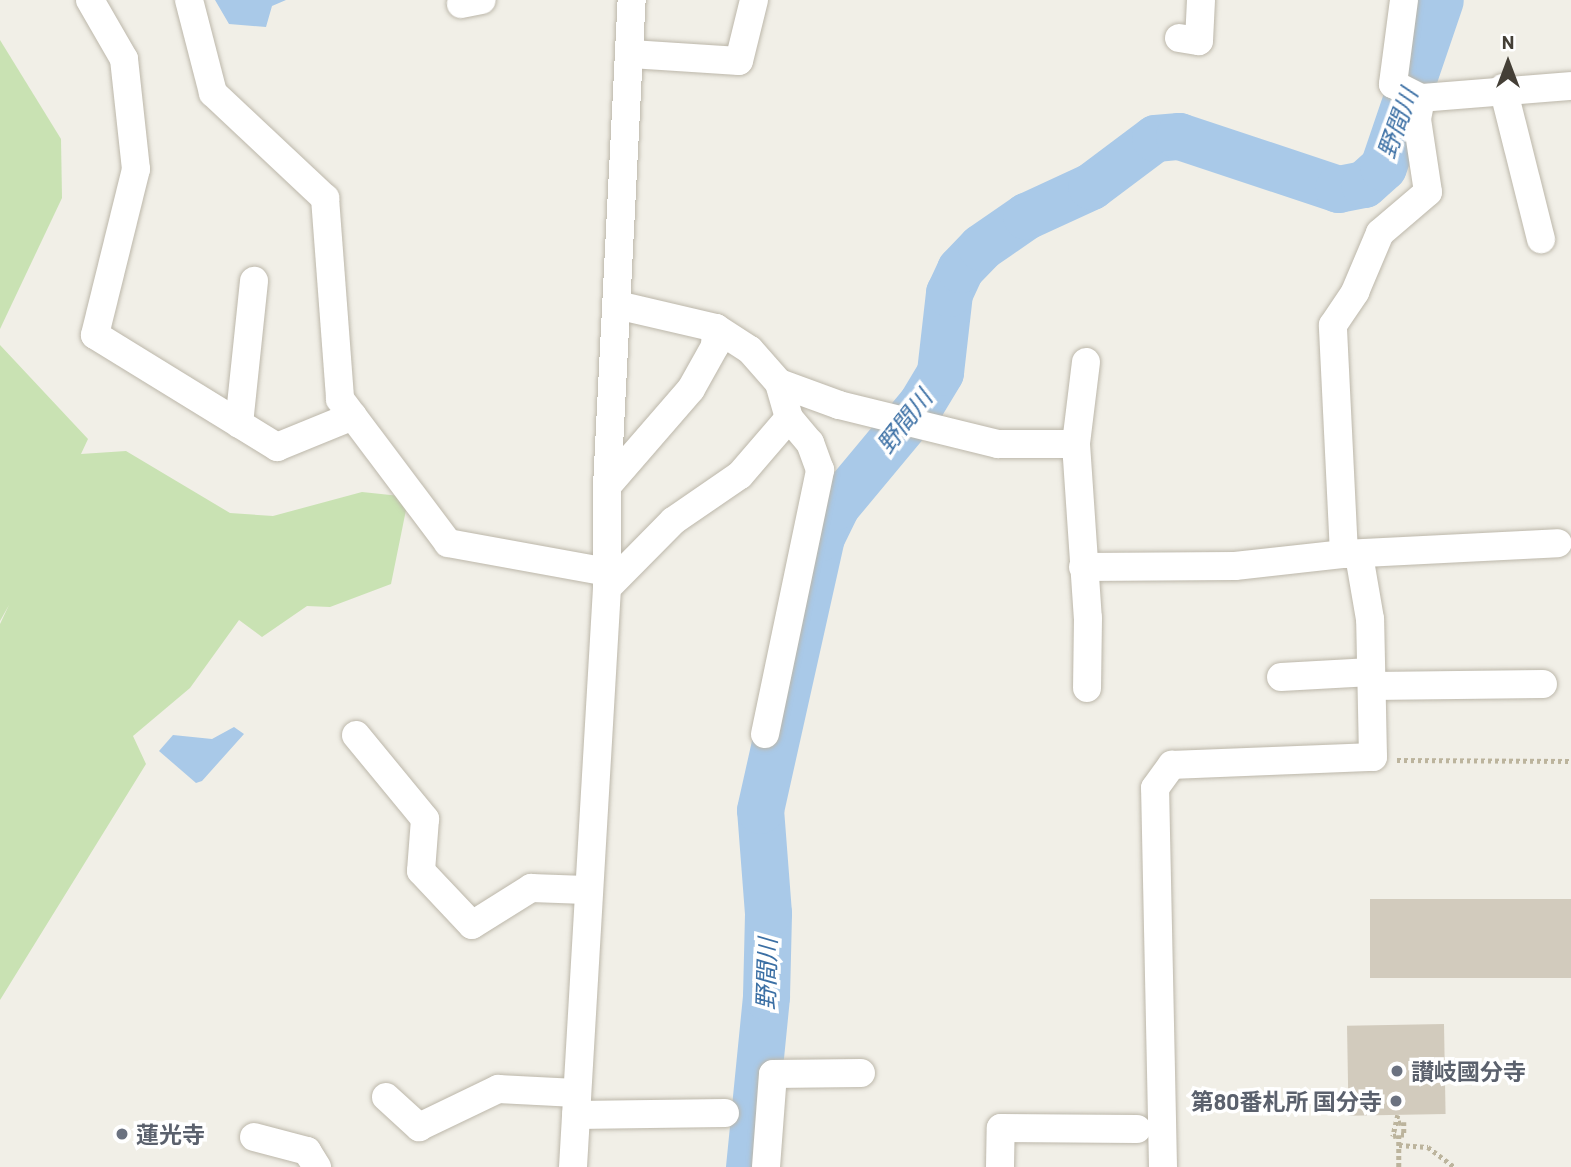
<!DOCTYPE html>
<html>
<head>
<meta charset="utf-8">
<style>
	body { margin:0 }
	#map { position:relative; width:1571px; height:1167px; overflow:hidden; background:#f1efe7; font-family:Barlow,"Noto Sans JP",sans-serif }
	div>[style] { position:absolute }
	.green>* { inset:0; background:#c9e2b3 }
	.water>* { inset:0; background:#a9c9e8 }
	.river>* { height:47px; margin:-23.5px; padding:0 23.5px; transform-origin:23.5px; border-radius:23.5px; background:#a9c9e8 }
	.building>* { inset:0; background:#d2cbbd; transform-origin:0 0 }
	.path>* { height:4.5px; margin-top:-2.25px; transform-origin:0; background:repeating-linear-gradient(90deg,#bcb49d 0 3.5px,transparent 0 7px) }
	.roads { filter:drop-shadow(0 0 2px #bcb7aa) drop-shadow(0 0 2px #bcb7aa) }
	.street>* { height:28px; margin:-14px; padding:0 14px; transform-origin:14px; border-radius:14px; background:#fff }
	.dots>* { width:19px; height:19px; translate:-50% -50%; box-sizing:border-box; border:4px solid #fff; border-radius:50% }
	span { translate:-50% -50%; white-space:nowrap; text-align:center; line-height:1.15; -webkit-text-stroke:7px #fff; paint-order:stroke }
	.worship-label { font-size:23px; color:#5b616d; font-weight:700 }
	.left { translate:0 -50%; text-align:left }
	.right { translate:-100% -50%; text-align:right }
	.water-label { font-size:24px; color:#3b6fa4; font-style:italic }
	.north { position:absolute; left:1473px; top:28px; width:70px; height:70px; -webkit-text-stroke:5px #fff; paint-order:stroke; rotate:0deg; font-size:19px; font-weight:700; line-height:28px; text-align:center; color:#443f36 }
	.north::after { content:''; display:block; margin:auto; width:24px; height:32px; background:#443f36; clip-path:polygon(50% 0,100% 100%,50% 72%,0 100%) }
</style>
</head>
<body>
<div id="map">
	<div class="green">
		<div style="clip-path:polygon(0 40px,61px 139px,62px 198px,0 329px)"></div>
		<div style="clip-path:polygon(0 345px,88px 439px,81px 454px,126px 451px,230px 513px,273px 516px,362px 492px,400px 496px,407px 505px,391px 584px,330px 607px,307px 606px,262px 637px,239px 620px,190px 688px,133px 736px,146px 764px,0 1000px,0 624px,9px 605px,0 621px)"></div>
	</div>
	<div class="water">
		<div style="clip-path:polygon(215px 0,286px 0,272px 6px,266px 27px,229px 24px)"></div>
		<div style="clip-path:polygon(234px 727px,244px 734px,202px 781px,196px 783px,159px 751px,173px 735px,212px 739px)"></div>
	</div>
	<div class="river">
		<div style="left:749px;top:1167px;width:172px;rotate:-84.3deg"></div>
		<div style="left:766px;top:996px;width:83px;rotate:-88.6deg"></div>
		<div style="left:768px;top:913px;width:103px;rotate:-94.4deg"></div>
		<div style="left:760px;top:810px;width:280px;rotate:-77.4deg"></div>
		<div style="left:821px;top:537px;width:34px;rotate:-64deg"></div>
		<div style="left:836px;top:506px;width:133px;rotate:-50.2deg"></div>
		<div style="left:921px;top:404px;width:37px;rotate:-59deg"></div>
		<div style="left:940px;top:372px;width:80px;rotate:-83.5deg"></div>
		<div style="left:949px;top:293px;width:26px;rotate:-65deg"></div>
		<div style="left:960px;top:269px;width:30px;rotate:-46deg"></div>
		<div style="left:981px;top:247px;width:55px;rotate:-34.6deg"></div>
		<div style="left:1026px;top:216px;width:72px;rotate:-24.8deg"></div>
		<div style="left:1091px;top:186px;width:80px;rotate:-36.9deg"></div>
		<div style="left:1155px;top:138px;width:24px;rotate:-5deg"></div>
		<div style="left:1179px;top:136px;width:168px;rotate:18.4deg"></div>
		<div style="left:1338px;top:189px;width:26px;rotate:-11deg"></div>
		<div style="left:1364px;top:184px;width:25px;rotate:-42deg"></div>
		<div style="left:1383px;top:167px;width:176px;rotate:-71.2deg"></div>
	</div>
	<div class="building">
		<div style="left:1571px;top:899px;width:79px;height:201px;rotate:90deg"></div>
		<div style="left:1444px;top:1024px;width:90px;height:97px;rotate:89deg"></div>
		<div style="clip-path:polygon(1478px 1061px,1478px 1081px,1462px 1081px,1460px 1062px)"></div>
	</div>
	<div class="path">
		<div style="left:1397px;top:760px;width:174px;rotate:0.3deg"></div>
		<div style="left:1398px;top:1115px;width:22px;rotate:103deg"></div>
		<div style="left:1393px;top:1136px;width:6px;rotate:-9deg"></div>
		<div style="left:1398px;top:1123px;width:6px;rotate:-9deg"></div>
		<div style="left:1404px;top:1122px;width:13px;rotate:90deg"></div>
		<div style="left:1404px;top:1135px;width:5px;rotate:180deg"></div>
		<div style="left:1399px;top:1135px;width:32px;rotate:90deg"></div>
		<div style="left:1399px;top:1145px;width:29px;rotate:4deg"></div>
		<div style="left:1428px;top:1147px;width:34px;rotate:37deg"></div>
	</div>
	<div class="roads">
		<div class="street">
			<div style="left:90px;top:0;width:68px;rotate:60deg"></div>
			<div style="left:124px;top:59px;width:111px;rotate:83.8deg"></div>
			<div style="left:136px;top:169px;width:171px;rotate:103.9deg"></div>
			<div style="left:95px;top:335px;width:214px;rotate:31.6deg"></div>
			<div style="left:277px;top:447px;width:82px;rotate:-22.2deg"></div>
			<div style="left:189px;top:0;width:96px;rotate:75.5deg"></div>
			<div style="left:213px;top:93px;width:154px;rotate:43.2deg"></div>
			<div style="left:325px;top:198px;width:202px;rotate:85.7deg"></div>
			<div style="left:340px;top:399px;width:180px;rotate:53.1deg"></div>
			<div style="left:448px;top:543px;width:162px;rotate:10.3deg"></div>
			<div style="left:1404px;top:0;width:85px;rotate:97.5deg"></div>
			<div style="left:1393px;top:84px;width:31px;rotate:27deg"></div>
			<div style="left:1421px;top:98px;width:150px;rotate:-4.6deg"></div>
			<div style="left:461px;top:4px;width:21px;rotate:-11deg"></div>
			<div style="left:1179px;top:38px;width:20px;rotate:9deg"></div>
			<div style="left:1199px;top:41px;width:41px;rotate:-87.2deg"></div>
			<div style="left:631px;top:54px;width:108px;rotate:3.7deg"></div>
			<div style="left:739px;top:61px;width:63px;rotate:-76.2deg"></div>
			<div style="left:1503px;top:88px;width:156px;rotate:75.9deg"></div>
			<div style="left:617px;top:305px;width:102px;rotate:13.1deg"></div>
			<div style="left:716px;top:328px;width:40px;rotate:32.9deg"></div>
			<div style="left:750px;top:350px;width:44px;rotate:48.7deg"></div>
			<div style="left:779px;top:383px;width:64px;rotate:20.1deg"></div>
			<div style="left:839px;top:405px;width:164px;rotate:13.8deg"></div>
			<div style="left:998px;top:444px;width:78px"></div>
			<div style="left:1086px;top:362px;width:83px;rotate:97deg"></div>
			<div style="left:1076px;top:444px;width:174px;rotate:86.1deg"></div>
			<div style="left:1088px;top:618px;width:70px;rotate:90.8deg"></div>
			<div style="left:239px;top:424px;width:144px;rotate:-84deg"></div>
			<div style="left:607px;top:486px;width:128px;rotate:-49.1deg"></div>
			<div style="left:691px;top:389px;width:49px;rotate:-60.8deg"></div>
			<div style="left:715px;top:346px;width:18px;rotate:-87deg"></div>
			<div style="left:1344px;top:554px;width:229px;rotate:-92.8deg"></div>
			<div style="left:1333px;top:325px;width:40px;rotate:-56deg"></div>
			<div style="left:1355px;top:292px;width:64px;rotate:-67deg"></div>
			<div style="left:1380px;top:233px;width:63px;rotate:-40.5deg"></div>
			<div style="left:1428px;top:192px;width:74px;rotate:-98.6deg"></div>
			<div style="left:1417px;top:119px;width:21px;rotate:-79deg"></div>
			<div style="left:1083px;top:567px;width:152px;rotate:-0.4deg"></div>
			<div style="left:1235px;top:566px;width:110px;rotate:-6.3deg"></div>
			<div style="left:1344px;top:554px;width:214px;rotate:-2.9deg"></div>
			<div style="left:607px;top:588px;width:94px;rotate:-45.4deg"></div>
			<div style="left:673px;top:521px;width:81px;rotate:-34.5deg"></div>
			<div style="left:740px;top:475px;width:75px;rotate:-49.3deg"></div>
			<div style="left:1281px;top:677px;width:90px;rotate:-3.2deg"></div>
			<div style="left:1372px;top:686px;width:171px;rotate:-0.7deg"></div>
			<div style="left:765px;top:734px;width:270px;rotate:-78.2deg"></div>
			<div style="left:820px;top:470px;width:29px;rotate:-110deg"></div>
			<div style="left:810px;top:443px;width:33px;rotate:-130deg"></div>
			<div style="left:789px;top:418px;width:36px;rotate:-106deg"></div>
			<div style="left:356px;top:735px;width:109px;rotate:50.6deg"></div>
			<div style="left:425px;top:819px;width:52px;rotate:94.4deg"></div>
			<div style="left:421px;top:871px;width:74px;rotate:46.6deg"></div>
			<div style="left:472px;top:925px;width:70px;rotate:-32.1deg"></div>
			<div style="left:531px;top:888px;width:55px;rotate:2.1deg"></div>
			<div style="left:386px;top:1097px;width:45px;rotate:42.3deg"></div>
			<div style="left:419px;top:1127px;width:88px;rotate:-25.7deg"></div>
			<div style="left:498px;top:1089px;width:78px;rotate:2.9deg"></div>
			<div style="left:576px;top:1115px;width:149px;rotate:-0.8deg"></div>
			<div style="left:254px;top:1137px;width:55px;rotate:14.8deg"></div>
			<div style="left:307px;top:1151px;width:19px;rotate:58deg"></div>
			<div style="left:573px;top:1167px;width:580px;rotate:-86.64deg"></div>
			<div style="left:607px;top:588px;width:102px;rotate:-90deg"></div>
			<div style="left:607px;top:486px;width:487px;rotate:-87.1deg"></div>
			<div style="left:766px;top:1167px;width:93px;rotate:-85.7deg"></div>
			<div style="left:773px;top:1074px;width:88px;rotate:-0.7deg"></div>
			<div style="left:1000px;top:1167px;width:39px;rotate:-89deg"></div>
			<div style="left:1001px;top:1128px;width:136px;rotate:0.4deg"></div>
			<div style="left:1163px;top:1167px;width:379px;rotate:-91.2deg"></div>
			<div style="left:1155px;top:788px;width:29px;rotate:-54deg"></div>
			<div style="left:1172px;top:765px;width:201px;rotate:-2.3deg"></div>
			<div style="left:1373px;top:757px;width:138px;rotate:-91.2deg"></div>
			<div style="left:1370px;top:619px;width:65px;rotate:-99.8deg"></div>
		</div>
	</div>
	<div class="dots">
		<div style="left:1397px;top:1071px;background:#6b7280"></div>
		<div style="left:1396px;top:1101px;background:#6b7280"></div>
		<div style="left:122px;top:1134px;background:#6b7280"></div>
	</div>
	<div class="worship-label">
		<span class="left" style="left:1411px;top:1071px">讃岐國分寺</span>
		<span class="right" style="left:1382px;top:1101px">第80番札所 国分寺</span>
		<span class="left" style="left:136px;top:1134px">蓮光寺</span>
	</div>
	<div class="water-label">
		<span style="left:1397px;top:123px;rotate:-70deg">野間川</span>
		<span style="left:904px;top:421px;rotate:-52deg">野間川</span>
		<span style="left:766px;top:974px;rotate:-88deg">野間川</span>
	</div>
	<div class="north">N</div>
</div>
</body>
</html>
